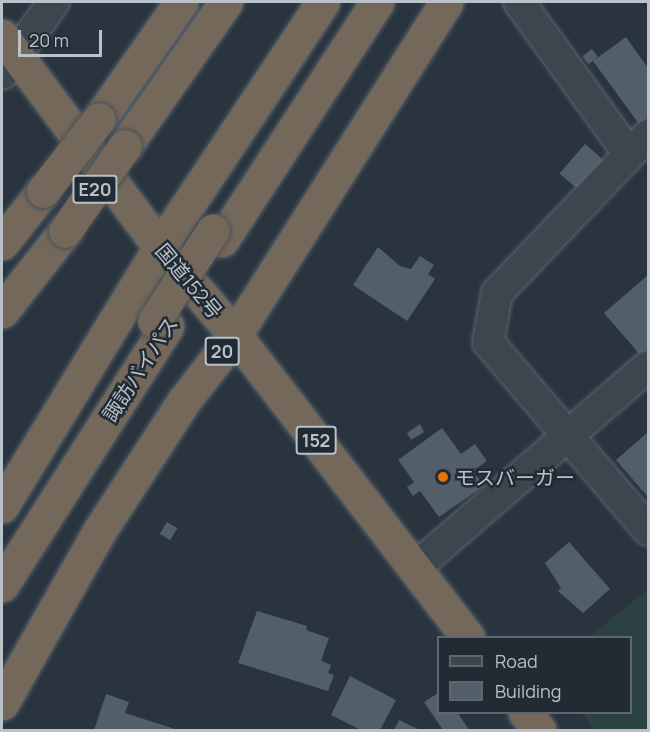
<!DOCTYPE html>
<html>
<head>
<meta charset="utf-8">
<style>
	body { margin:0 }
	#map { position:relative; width:650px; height:732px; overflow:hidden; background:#29343f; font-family:Manrope,"Noto Sans JP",sans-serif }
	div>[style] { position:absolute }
	.green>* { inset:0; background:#2c4141 }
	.building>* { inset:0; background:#525f69; transform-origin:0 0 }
	.roads { filter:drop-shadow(0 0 2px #5b646c) drop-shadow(0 0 2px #5b646c) }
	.street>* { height:30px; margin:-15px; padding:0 15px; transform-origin:15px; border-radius:15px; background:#3d464f }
	.highway>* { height:33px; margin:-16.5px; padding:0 16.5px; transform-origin:16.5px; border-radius:16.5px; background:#74685b }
	.bridges { filter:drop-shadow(0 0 2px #485159) drop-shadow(0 0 2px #485159) }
	.highway-bridge>* { height:33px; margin:-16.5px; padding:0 16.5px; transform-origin:16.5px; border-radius:16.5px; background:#74685b }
	.dots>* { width:16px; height:16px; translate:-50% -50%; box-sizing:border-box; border:3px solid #222b34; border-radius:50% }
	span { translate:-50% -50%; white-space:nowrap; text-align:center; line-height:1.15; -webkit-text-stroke:5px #222b34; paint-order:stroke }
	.shield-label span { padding:2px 4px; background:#222b34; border:2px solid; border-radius:4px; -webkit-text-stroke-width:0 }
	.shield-label { font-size:18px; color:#b9c1c9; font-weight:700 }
	.street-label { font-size:20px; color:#b9c1c9 }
	.poi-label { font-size:20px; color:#b9c1c9 }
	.left { translate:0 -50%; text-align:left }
	.frame { position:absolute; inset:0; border:3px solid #b9c1c9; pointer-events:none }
	.legend { position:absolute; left:437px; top:636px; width:195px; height:78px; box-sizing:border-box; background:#222b34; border:2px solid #5e6770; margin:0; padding:8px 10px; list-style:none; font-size:18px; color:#b9c1c9 }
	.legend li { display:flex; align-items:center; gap:12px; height:30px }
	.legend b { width:30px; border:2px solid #5e6770 }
	.scale { position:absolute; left:18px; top:30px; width:84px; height:27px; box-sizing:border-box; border:3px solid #b9c1c9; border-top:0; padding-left:8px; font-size:18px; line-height:21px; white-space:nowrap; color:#b9c1c9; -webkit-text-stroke:4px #222b34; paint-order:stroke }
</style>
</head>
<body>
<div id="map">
	<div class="green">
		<div style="clip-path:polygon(648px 589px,648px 730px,594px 730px,582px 713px,630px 712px,630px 638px,589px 637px)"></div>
	</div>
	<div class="building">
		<div style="clip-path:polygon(626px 37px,648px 68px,648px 117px,639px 124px,593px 61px)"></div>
		<div style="left:592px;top:49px;width:10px;height:12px;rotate:53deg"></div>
		<div style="left:585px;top:144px;width:30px;height:39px;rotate:41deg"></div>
		<div style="clip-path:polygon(378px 247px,400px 266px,411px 269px,420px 256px,434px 265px,428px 274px,435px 279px,407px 321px,353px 285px)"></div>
		<div style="clip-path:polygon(648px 275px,648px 352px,642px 357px,604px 313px)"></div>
		<div style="clip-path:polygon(420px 424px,424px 432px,411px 440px,407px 433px)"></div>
		<div style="clip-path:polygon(442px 428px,461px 454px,475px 444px,487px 461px,473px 471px,484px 486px,439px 517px,420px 491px,413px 496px,407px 487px,414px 482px,398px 460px)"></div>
		<div style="clip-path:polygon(648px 432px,648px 497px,616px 460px)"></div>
		<div style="left:167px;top:522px;width:12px;height:14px;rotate:31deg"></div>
		<div style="clip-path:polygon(569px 542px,610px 589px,583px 613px,558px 591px,561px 588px,545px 563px)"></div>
		<div style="clip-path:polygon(257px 611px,307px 626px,306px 630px,329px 638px,321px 661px,331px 665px,328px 673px,334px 675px,328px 691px,238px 663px)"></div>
		<div style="clip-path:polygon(350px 676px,396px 700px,380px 730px,361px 730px,331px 715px)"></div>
		<div style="clip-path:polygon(438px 693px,438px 712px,457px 712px,469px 730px,443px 730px,424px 702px)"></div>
		<div style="clip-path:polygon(106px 694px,129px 702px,125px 713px,178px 730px,94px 730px)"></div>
		<div style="clip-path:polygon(399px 720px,420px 730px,394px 730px)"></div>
	</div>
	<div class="roads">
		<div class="street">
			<div style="left:519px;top:2px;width:188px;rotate:54.1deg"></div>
			<div style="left:2px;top:74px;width:89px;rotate:-54.2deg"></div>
			<div style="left:648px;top:135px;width:219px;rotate:133.7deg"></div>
			<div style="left:497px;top:293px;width:50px;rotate:100.4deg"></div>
			<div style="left:488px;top:342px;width:247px;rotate:49.6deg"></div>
			<div style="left:415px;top:568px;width:308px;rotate:-40.9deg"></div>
		</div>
		<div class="highway">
			<div style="left:2px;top:36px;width:264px;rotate:53.2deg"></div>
			<div style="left:160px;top:247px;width:116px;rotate:49.6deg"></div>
			<div style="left:235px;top:335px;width:382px;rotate:52.4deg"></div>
			<div style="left:99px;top:119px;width:143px;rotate:-55deg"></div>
			<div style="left:125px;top:146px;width:176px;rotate:-55deg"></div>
			<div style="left:222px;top:240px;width:284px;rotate:-56.9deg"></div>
			<div style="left:2px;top:243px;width:66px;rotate:-51.7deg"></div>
			<div style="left:2px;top:311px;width:102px;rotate:-51.8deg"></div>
			<div style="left:2px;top:506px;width:303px;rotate:-58.6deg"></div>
			<div style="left:160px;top:247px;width:294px;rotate:-56.4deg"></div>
			<div style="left:2px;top:585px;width:307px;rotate:-57.5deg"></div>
			<div style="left:2px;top:703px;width:199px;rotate:-60.5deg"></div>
			<div style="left:100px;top:530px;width:153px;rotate:-57deg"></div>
			<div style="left:183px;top:402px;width:85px;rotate:-52.2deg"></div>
			<div style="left:235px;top:335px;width:394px;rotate:-57.6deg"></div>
			<div style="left:525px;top:712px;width:23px;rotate:52deg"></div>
		</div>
	</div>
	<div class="bridges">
		<div class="highway-bridge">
			<div style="left:43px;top:191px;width:91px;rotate:-52.1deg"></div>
			<div style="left:65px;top:231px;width:104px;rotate:-54.8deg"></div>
			<div style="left:154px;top:321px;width:108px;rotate:-57deg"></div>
		</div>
	</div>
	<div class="dots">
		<div style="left:443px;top:477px;background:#e8710a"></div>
	</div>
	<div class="shield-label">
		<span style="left:95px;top:189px">E20</span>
		<span style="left:222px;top:351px">20</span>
		<span style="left:316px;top:440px">152</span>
	</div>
	<div class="street-label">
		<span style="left:189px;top:281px;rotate:50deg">国道152号</span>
		<span style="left:140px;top:369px;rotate:-57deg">諏訪バイパス</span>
	</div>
	<div class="poi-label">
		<span class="left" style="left:455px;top:477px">モスバーガー</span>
	</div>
	<div class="frame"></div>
	<ul class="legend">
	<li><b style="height:8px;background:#3d464f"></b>Road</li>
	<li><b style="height:16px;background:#525f69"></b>Building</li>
	</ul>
	<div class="scale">20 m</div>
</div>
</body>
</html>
